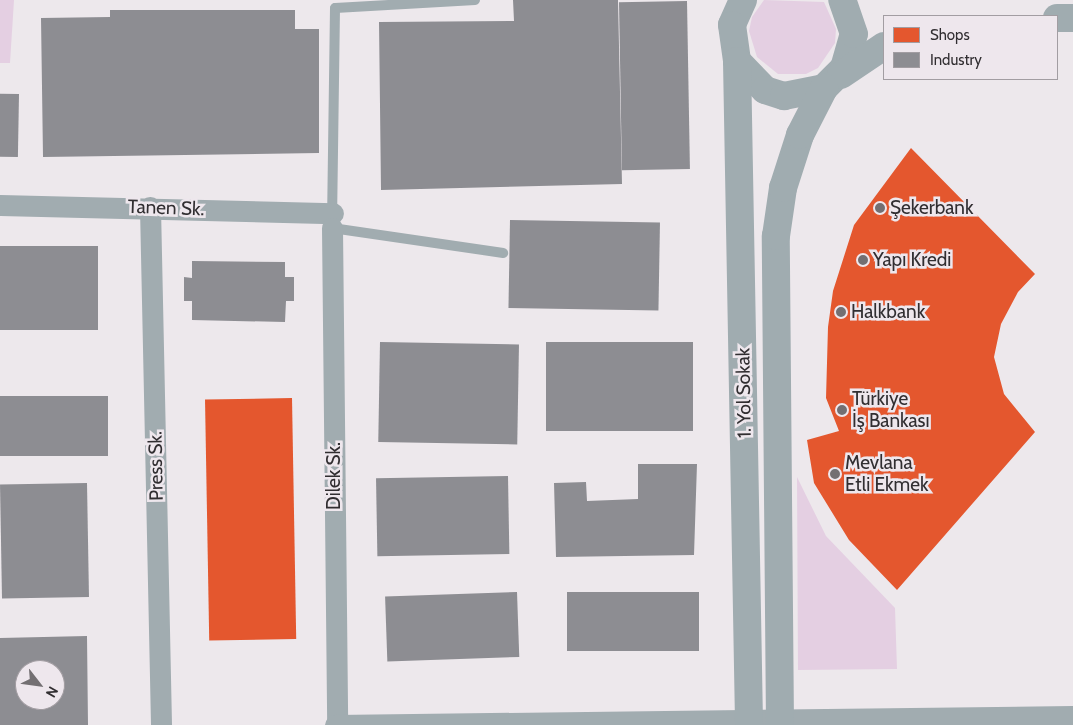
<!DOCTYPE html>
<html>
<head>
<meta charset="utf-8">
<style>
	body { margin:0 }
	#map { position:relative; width:1073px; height:725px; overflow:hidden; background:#ede8ec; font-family:Cabin,sans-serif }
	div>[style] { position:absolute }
	.green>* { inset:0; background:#e4cfe2 }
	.shops>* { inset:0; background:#e4572e; transform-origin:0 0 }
	.industry>* { inset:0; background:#8d8d92; transform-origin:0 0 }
	.service>* { height:10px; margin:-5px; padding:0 5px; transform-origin:5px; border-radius:5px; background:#a1acb0 }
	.minor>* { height:21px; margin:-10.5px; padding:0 10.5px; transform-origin:10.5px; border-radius:10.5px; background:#a1acb0 }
	.secondary>* { height:28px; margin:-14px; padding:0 14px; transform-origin:14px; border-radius:14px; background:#a0acb0 }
	.dots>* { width:14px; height:14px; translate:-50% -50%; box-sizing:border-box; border:2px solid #eee7ed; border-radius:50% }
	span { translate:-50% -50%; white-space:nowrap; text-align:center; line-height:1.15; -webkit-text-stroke:5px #eee7ed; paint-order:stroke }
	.street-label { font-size:19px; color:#312e31 }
	.poi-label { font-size:19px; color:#312e31 }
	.left { translate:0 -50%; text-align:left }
	.legend { position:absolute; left:883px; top:15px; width:175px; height:65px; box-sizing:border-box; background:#eee7ed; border:1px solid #a29da2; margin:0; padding:6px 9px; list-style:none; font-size:15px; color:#312e31 }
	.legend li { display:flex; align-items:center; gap:10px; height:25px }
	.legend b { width:25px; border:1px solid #a29da2 }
	.north { position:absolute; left:15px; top:660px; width:50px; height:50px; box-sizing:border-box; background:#eee7ed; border:1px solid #a29da2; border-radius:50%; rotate:120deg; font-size:14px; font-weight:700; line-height:20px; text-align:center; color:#312e31 }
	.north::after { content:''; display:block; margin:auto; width:18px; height:22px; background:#736f72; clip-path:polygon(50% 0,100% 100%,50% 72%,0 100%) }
</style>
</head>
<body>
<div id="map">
	<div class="green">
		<div style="clip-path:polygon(0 0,14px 0,10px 63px,0 63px)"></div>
		<div style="clip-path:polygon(764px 0,824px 2px,836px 29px,835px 43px,818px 68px,806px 74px,778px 74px,757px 57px,749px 31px,752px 17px)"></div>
		<div style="clip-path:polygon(797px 477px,826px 536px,895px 608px,897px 669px,798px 670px)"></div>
	</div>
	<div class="shops">
		<div style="clip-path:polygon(911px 148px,1035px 274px,1018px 292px,1001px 324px,994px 357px,1004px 394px,1035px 432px,897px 590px,849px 540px,814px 483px,807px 440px,839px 431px,826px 398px,828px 327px,833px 291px,854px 225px)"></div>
		<div style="left:292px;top:398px;width:241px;height:87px;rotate:89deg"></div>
	</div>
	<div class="industry">
		<div style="clip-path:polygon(513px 0,618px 0,622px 184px,381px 190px,379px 22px,514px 21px)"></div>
		<div style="left:687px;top:1px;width:168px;height:68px;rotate:89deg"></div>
		<div style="clip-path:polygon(110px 10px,295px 10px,295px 29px,319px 29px,319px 153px,43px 157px,41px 18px,110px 17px)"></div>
		<div style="left:19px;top:94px;width:63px;height:19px;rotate:91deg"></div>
		<div style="left:510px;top:220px;width:150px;height:88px;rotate:1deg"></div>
		<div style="left:0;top:246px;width:98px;height:84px"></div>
		<div style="clip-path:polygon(192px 261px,285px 262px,285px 277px,294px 277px,294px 301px,286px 301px,285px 322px,192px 320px,192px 301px,184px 301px,184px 277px,192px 278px)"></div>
		<div style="left:380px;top:342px;width:139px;height:100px;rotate:1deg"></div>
		<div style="left:546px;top:342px;width:147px;height:89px"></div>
		<div style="left:108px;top:396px;width:60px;height:108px;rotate:90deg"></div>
		<div style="clip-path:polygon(638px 464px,697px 464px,694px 555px,556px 557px,554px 483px,586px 482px,587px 501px,638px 499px)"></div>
		<div style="left:508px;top:476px;width:78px;height:132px;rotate:89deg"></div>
		<div style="left:87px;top:483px;width:114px;height:87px;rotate:89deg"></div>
		<div style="left:517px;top:592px;width:65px;height:132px;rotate:88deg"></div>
		<div style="left:699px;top:592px;width:59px;height:132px;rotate:90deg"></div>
		<div style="clip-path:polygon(evenodd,87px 636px,88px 725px,0 725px,0 638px,87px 636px,25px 670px,55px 670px,55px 700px,25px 700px,25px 670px)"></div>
	</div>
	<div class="service">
		<div style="left:475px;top:0;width:140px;rotate:176.7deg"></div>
		<div style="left:335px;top:8px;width:220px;rotate:90.8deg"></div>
		<div style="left:332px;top:228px;width:173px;rotate:8.3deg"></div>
	</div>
	<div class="minor">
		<div style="left:0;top:205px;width:333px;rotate:1.4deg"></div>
		<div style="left:150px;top:207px;width:518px;rotate:88.78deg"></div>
		<div style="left:332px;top:228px;width:496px;rotate:89.4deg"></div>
		<div style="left:335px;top:725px;width:738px;rotate:-0.7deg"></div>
	</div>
	<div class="secondary">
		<div style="left:743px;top:0;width:27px;rotate:114deg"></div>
		<div style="left:732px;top:25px;width:36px;rotate:82deg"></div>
		<div style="left:737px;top:61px;width:40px;rotate:46deg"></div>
		<div style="left:765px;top:90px;width:20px;rotate:18deg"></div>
		<div style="left:784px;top:96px;width:41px;rotate:-11.3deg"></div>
		<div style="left:824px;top:88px;width:28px;rotate:-45deg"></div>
		<div style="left:844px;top:68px;width:35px;rotate:-74deg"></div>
		<div style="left:854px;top:34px;width:36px;rotate:-109deg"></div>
		<div style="left:1057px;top:18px;width:16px"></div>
		<div style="left:737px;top:61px;width:664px;rotate:88.96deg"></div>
		<div style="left:841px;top:75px;width:52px;rotate:-34deg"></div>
		<div style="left:780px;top:725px;width:489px;rotate:-90.5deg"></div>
		<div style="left:776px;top:236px;width:49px;rotate:-81.7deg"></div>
		<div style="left:783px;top:188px;width:56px;rotate:-72.2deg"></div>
		<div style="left:800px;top:135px;width:53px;rotate:-62.9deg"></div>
	</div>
	<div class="dots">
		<div style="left:880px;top:208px;background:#736f72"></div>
		<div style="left:863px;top:260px;background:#736f72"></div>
		<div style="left:841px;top:312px;background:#736f72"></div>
		<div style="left:842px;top:410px;background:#736f72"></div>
		<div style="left:835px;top:474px;background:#736f72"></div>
	</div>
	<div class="street-label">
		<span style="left:166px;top:208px;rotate:2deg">Tanen Sk.</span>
		<span style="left:744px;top:393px;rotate:-91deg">1. Yol Sokak</span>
		<span style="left:156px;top:466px;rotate:-91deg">Press Sk.</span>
		<span style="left:334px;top:476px;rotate:-90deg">Dilek Sk.</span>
	</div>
	<div class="poi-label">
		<span class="left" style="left:890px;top:208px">Şekerbank</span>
		<span class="left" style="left:873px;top:260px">Yapı Kredi</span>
		<span class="left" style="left:851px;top:312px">Halkbank</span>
		<span class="left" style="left:852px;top:410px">Türkiye<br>İş Bankası</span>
		<span class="left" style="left:845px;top:474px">Mevlana<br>Etli Ekmek</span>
	</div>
	<ul class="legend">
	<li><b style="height:14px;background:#e4572e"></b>Shops</li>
	<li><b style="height:14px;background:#8d8d92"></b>Industry</li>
	</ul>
	<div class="north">N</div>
</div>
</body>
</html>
